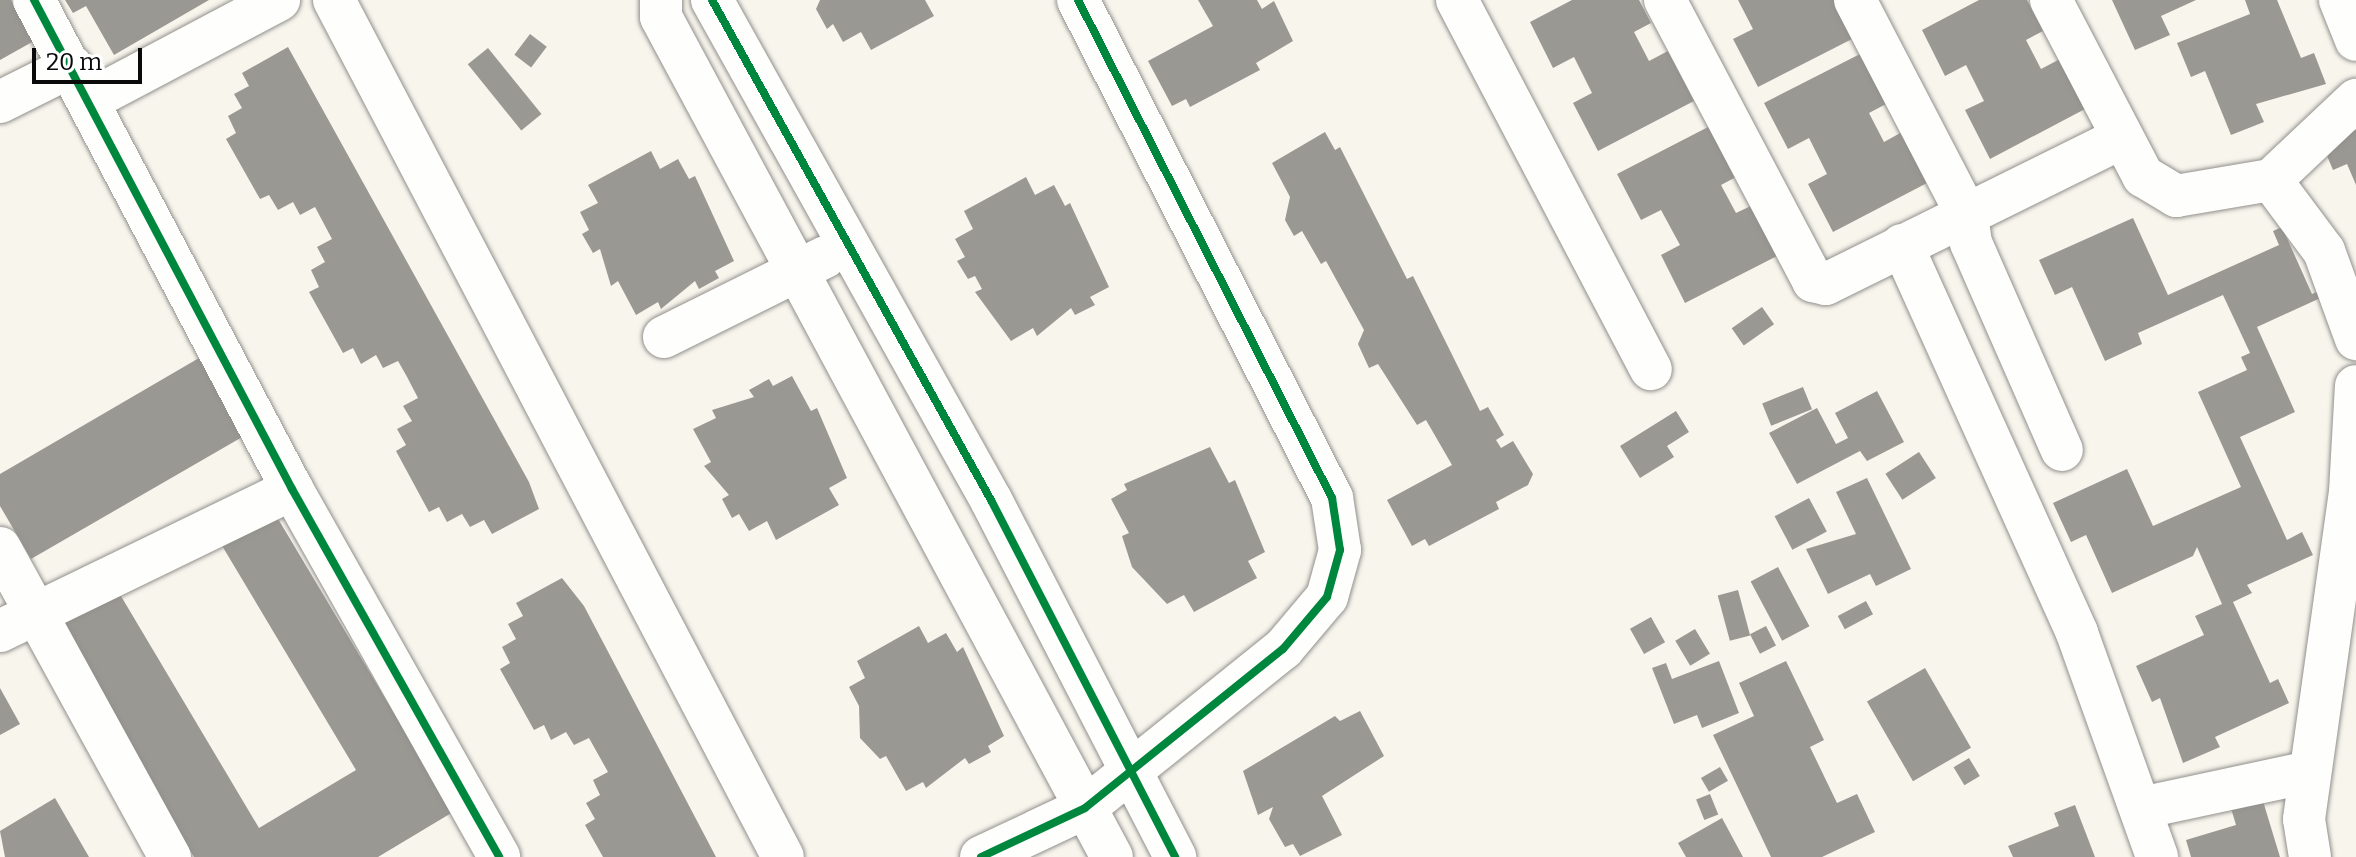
<!DOCTYPE html>
<html>
<head>
<meta charset="utf-8">
<style>
	body { margin:0 }
	#map { position:relative; width:2356px; height:857px; overflow:hidden; background:#f8f5ed; font-family:Bitter,serif }
	div>[style] { position:absolute }
	.building>* { inset:0; background:#9a9893; transform-origin:0 0 }
	.roads { filter:drop-shadow(0 0 2px #91908c) drop-shadow(0 0 2px #91908c) }
	.minor>* { height:42px; margin:-21px; padding:0 21px; transform-origin:21px; border-radius:21px; background:#fefefc }
	.cycleway>* { height:8px; margin:-4px; padding:0 4px; transform-origin:4px; border-radius:4px; background:#00873e }
	span { translate:-50% -50%; white-space:nowrap; text-align:center; line-height:1.15; -webkit-text-stroke:8px #fff; paint-order:stroke }
	.scale { position:absolute; left:32px; top:48px; width:110px; height:36px; box-sizing:border-box; border:4px solid #0a0a0a; border-top:0; padding-left:10px; font-size:24px; line-height:28px; white-space:nowrap; color:#0a0a0a; -webkit-text-stroke:6px #fff; paint-order:stroke }
</style>
</head>
<body>
<div id="map">
	<div class="building">
		<div style="clip-path:polygon(0 0,11px 0,34px 41px,0 60px)"></div>
		<div style="clip-path:polygon(65px 0,209px 0,114px 55px,86px 6px,73px 13px)"></div>
		<div style="clip-path:polygon(820px 0,925px 0,934px 16px,871px 50px,861px 32px,843px 42px,833px 24px,827px 29px,816px 9px)"></div>
		<div style="clip-path:polygon(1198px 0,1257px 0,1262px 9px,1274px 1px,1293px 41px,1256px 63px,1260px 70px,1190px 107px,1186px 99px,1172px 106px,1148px 61px,1213px 26px)"></div>
		<div style="clip-path:polygon(1572px 0,1639px 0,1651px 23px,1634px 32px,1649px 61px,1668px 51px,1694px 101px,1598px 151px,1573px 103px,1592px 93px,1574px 57px,1553px 68px,1530px 22px)"></div>
		<div style="clip-path:polygon(1738px 0,1834px 0,1854px 38px,1758px 87px,1733px 39px,1753px 29px)"></div>
		<div style="clip-path:polygon(1979px 0,2027px 0,2043px 31px,2026px 40px,2041px 69px,2060px 59px,2085px 109px,1990px 159px,1965px 110px,1984px 101px,1966px 65px,1945px 76px,1922px 30px)"></div>
		<div style="clip-path:polygon(2112px 0,2196px 0,2161px 16px,2170px 35px,2135px 50px)"></div>
		<div style="clip-path:polygon(2245px 0,2277px 0,2301px 58px,2314px 53px,2326px 84px,2256px 104px,2264px 122px,2231px 135px,2205px 71px,2191px 77px,2177px 43px,2250px 14px)"></div>
		<div style="left:530px;top:34px;width:21px;height:26px;rotate:37deg"></div>
		<div style="clip-path:polygon(288px 47px,529px 482px,539px 509px,492px 534px,484px 520px,470px 527px,462px 514px,447px 522px,439px 507px,429px 512px,396px 451px,406px 445px,397px 429px,412px 421px,403px 406px,418px 398px,406px 375px,398px 361px,383px 368px,376px 355px,361px 364px,353px 348px,343px 353px,309px 292px,319px 287px,311px 270px,325px 262px,317px 247px,332px 239px,315px 207px,300px 215px,293px 202px,278px 210px,269px 195px,260px 199px,226px 139px,236px 133px,228px 116px,242px 108px,234px 94px,249px 86px,242px 73px)"></div>
		<div style="left:488px;top:48px;width:85px;height:26px;rotate:51deg"></div>
		<div style="clip-path:polygon(1860px 54px,1886px 104px,1869px 113px,1884px 142px,1902px 132px,1929px 182px,1833px 232px,1808px 184px,1827px 174px,1809px 138px,1788px 149px,1764px 103px)"></div>
		<div style="clip-path:polygon(1712px 125px,1738px 176px,1721px 185px,1736px 213px,1755px 204px,1781px 254px,1685px 303px,1661px 255px,1680px 245px,1661px 210px,1641px 220px,1617px 174px)"></div>
		<div style="clip-path:polygon(2356px 130px,2356px 185px,2347px 164px,2333px 170px,2322px 144px)"></div>
		<div style="clip-path:polygon(1325px 132px,1335px 150px,1340px 147px,1407px 279px,1413px 276px,1480px 411px,1488px 407px,1504px 435px,1496px 440px,1501px 448px,1513px 441px,1533px 474px,1528px 485px,1496px 502px,1499px 509px,1429px 546px,1425px 539px,1412px 546px,1387px 500px,1452px 465px,1426px 420px,1417px 425px,1378px 364px,1369px 368px,1358px 344px,1364px 330px,1326px 261px,1321px 264px,1302px 231px,1294px 236px,1285px 220px,1290px 197px,1272px 163px)"></div>
		<div style="clip-path:polygon(651px 151px,660px 169px,678px 159px,689px 179px,695px 176px,734px 261px,715px 271px,719px 278px,699px 289px,695px 281px,661px 309px,658px 302px,636px 315px,618px 281px,611px 286px,600px 249px,593px 253px,582px 234px,589px 230px,580px 212px,598px 203px,588px 185px)"></div>
		<div style="clip-path:polygon(1026px 177px,1035px 195px,1054px 185px,1065px 206px,1070px 203px,1109px 287px,1090px 297px,1095px 305px,1075px 315px,1071px 308px,1037px 336px,1033px 328px,1011px 341px,975px 292px,982px 289px,975px 276px,968px 279px,957px 261px,965px 257px,955px 239px,973px 229px,964px 211px)"></div>
		<div style="clip-path:polygon(2133px 218px,2168px 295px,2279px 245px,2273px 231px,2282px 227px,2312px 294px,2324px 289px,2327px 295px,2257px 327px,2295px 412px,2240px 437px,2287px 540px,2302px 532px,2313px 555px,2247px 585px,2252px 593px,2233px 602px,2270px 683px,2278px 679px,2289px 703px,2215px 737px,2220px 747px,2183px 763px,2160px 698px,2152px 702px,2136px 666px,2204px 635px,2195px 616px,2222px 604px,2197px 547px,2193px 556px,2112px 593px,2086px 535px,2071px 542px,2053px 503px,2127px 469px,2153px 526px,2241px 487px,2198px 392px,2247px 370px,2241px 357px,2250px 353px,2223px 295px,2138px 333px,2142px 344px,2105px 361px,2072px 287px,2055px 295px,2039px 260px)"></div>
		<div style="left:1762px;top:307px;width:21px;height:37px;rotate:55deg"></div>
		<div style="clip-path:polygon(199px 358px,244px 436px,31px 559px,0 506px,0 474px)"></div>
		<div style="clip-path:polygon(792px 376px,811px 411px,817px 408px,847px 478px,829px 488px,839px 505px,776px 540px,767px 521px,749px 531px,739px 514px,732px 518px,722px 499px,729px 495px,704px 466px,711px 462px,693px 429px,716px 418px,712px 410px,754px 397px,749px 390px,769px 379px,773px 386px)"></div>
		<div style="left:1803px;top:387px;width:24px;height:44px;rotate:68deg"></div>
		<div style="clip-path:polygon(1877px 391px,1904px 442px,1867px 461px,1860px 451px,1797px 484px,1769px 433px,1817px 408px,1836px 444px,1848px 438px,1835px 413px)"></div>
		<div style="clip-path:polygon(1676px 411px,1689px 432px,1667px 446px,1674px 457px,1640px 478px,1620px 446px)"></div>
		<div style="clip-path:polygon(1210px 447px,1229px 483px,1235px 480px,1265px 552px,1248px 561px,1257px 578px,1194px 612px,1184px 595px,1167px 604px,1132px 567px,1122px 536px,1129px 533px,1111px 499px,1127px 490px,1124px 484px)"></div>
		<div style="left:1919px;top:452px;width:31px;height:40px;rotate:57deg"></div>
		<div style="clip-path:polygon(1867px 478px,1911px 569px,1876px 586px,1870px 574px,1828px 594px,1806px 549px,1856px 534px,1836px 492px)"></div>
		<div style="left:1809px;top:498px;width:38px;height:39px;rotate:62deg"></div>
		<div style="clip-path:polygon(268px 502px,453px 812px,378px 857px,194px 857px,50px 618px,112px 581px,259px 828px,356px 770px,215px 534px)"></div>
		<div style="left:1778px;top:567px;width:67px;height:31px;rotate:62deg"></div>
		<div style="clip-path:polygon(562px 578px,584px 606px,716px 857px,603px 857px,585px 825px,595px 819px,586px 803px,600px 795px,593px 780px,608px 772px,589px 738px,574px 745px,566px 732px,551px 740px,544px 725px,534px 730px,500px 669px,510px 663px,502px 647px,516px 639px,508px 624px,523px 616px,516px 603px)"></div>
		<div style="left:1738px;top:590px;width:47px;height:21px;rotate:75deg"></div>
		<div style="left:1866px;top:601px;width:15px;height:32px;rotate:62deg"></div>
		<div style="left:1651px;top:617px;width:29px;height:24px;rotate:61deg"></div>
		<div style="clip-path:polygon(919px 626px,928px 643px,946px 633px,957px 652px,963px 647px,1004px 736px,988px 746px,991px 752px,969px 764px,965px 758px,926px 788px,923px 782px,906px 791px,886px 756px,880px 759px,860px 738px,859px 706px,849px 687px,865px 678px,857px 661px)"></div>
		<div style="left:1766px;top:626px;width:22px;height:18px;rotate:63deg"></div>
		<div style="left:1695px;top:629px;width:29px;height:23px;rotate:59deg"></div>
		<div style="clip-path:polygon(1719px 661px,1739px 713px,1702px 728px,1697px 715px,1674px 724px,1652px 668px,1666px 663px,1672px 679px)"></div>
		<div style="clip-path:polygon(1786px 661px,1824px 740px,1810px 747px,1837px 803px,1857px 794px,1875px 832px,1822px 857px,1771px 857px,1713px 735px,1754px 716px,1739px 683px)"></div>
		<div style="left:1925px;top:668px;width:92px;height:67px;rotate:60deg"></div>
		<div style="clip-path:polygon(0 688px,20px 724px,0 735px)"></div>
		<div style="clip-path:polygon(1360px 711px,1384px 756px,1322px 796px,1342px 835px,1300px 856px,1293px 844px,1285px 847px,1269px 819px,1273px 807px,1258px 815px,1243px 771px,1335px 716px,1340px 721px)"></div>
		<div style="left:1969px;top:758px;width:21px;height:18px;rotate:59deg"></div>
		<div style="left:1720px;top:767px;width:16px;height:22px;rotate:60deg"></div>
		<div style="clip-path:polygon(2259px 788px,2280px 857px,2191px 857px,2186px 840px,2236px 825px,2228px 798px)"></div>
		<div style="left:1710px;top:794px;width:22px;height:15px;rotate:68deg"></div>
		<div style="clip-path:polygon(55px 798px,89px 857px,5px 857px,0 831px)"></div>
		<div style="clip-path:polygon(2075px 805px,2095px 857px,2013px 857px,2008px 846px,2059px 826px,2054px 813px)"></div>
		<div style="clip-path:polygon(1722px 818px,1743px 857px,1686px 857px,1678px 843px)"></div>
	</div>
	<div class="roads">
		<div class="minor">
			<div style="left:34px;top:0;width:553px;rotate:62.18deg"></div>
			<div style="left:292px;top:489px;width:422px;rotate:60.6deg"></div>
			<div style="left:334px;top:0;width:967px;rotate:62.35deg"></div>
			<div style="left:661px;top:0;width:17px;rotate:90deg"></div>
			<div style="left:661px;top:17px;width:953px;rotate:61.77deg"></div>
			<div style="left:712px;top:0;width:573px;rotate:60.84deg"></div>
			<div style="left:991px;top:500px;width:402px;rotate:62.7deg"></div>
			<div style="left:1457px;top:0;width:417px;rotate:62.3deg"></div>
			<div style="left:1665px;top:0;width:318px;rotate:62.2deg"></div>
			<div style="left:1813px;top:281px;width:13px;rotate:13deg"></div>
			<div style="left:1826px;top:284px;width:328px;rotate:-26.3deg"></div>
			<div style="left:1855px;top:0;width:242px;rotate:62.5deg"></div>
			<div style="left:1967px;top:215px;width:28px;rotate:82deg"></div>
			<div style="left:1971px;top:243px;width:226px;rotate:66.3deg"></div>
			<div style="left:2051px;top:0;width:199px;rotate:62.4deg"></div>
			<div style="left:2143px;top:176px;width:39px;rotate:31deg"></div>
			<div style="left:2176px;top:196px;width:96px;rotate:-9.6deg"></div>
			<div style="left:2271px;top:180px;width:117px;rotate:-43.3deg"></div>
			<div style="left:2340px;top:0;width:43px;rotate:68.2deg"></div>
			<div style="left:90px;top:100px;width:214px;rotate:-27.9deg"></div>
			<div style="left:0;top:102px;width:80px;rotate:-26.6deg"></div>
			<div style="left:2271px;top:180px;width:89px;rotate:53.3deg"></div>
			<div style="left:2324px;top:251px;width:94px;rotate:70deg"></div>
			<div style="left:1902px;top:245px;width:426px;rotate:65.7deg"></div>
			<div style="left:2077px;top:633px;width:238px;rotate:70.3deg"></div>
			<div style="left:664px;top:337px;width:180px;rotate:-26.4deg"></div>
			<div style="left:0;top:548px;width:353px;rotate:61.2deg"></div>
			<div style="left:0;top:631px;width:325px;rotate:-25.9deg"></div>
			<div style="left:2141px;top:808px;width:172px;rotate:-12.1deg"></div>
			<div style="left:981px;top:857px;width:115px;rotate:-25.2deg"></div>
			<div style="left:1085px;top:808px;width:254px;rotate:-38.8deg"></div>
			<div style="left:1283px;top:649px;width:68px;rotate:-49.8deg"></div>
			<div style="left:1327px;top:597px;width:49px;rotate:-74.5deg"></div>
			<div style="left:1340px;top:550px;width:53px;rotate:-98.7deg"></div>
			<div style="left:1332px;top:498px;width:559px;rotate:-117.02deg"></div>
			<div style="left:2310px;top:857px;width:38px;rotate:-99deg"></div>
			<div style="left:2304px;top:819px;width:330px;rotate:-82deg"></div>
			<div style="left:2350px;top:492px;width:106px;rotate:-86.8deg"></div>
		</div>
	</div>
	<div class="cycleway">
		<div style="left:34px;top:0;width:553px;rotate:62.18deg"></div>
		<div style="left:292px;top:489px;width:422px;rotate:60.6deg"></div>
		<div style="left:712px;top:0;width:573px;rotate:60.84deg"></div>
		<div style="left:991px;top:500px;width:402px;rotate:62.7deg"></div>
		<div style="left:981px;top:857px;width:115px;rotate:-25.2deg"></div>
		<div style="left:1085px;top:808px;width:254px;rotate:-38.8deg"></div>
		<div style="left:1283px;top:649px;width:68px;rotate:-49.8deg"></div>
		<div style="left:1327px;top:597px;width:49px;rotate:-74.5deg"></div>
		<div style="left:1340px;top:550px;width:53px;rotate:-98.7deg"></div>
		<div style="left:1332px;top:498px;width:559px;rotate:-117.02deg"></div>
	</div>
	<div class="scale">20 m</div>
</div>
</body>
</html>
